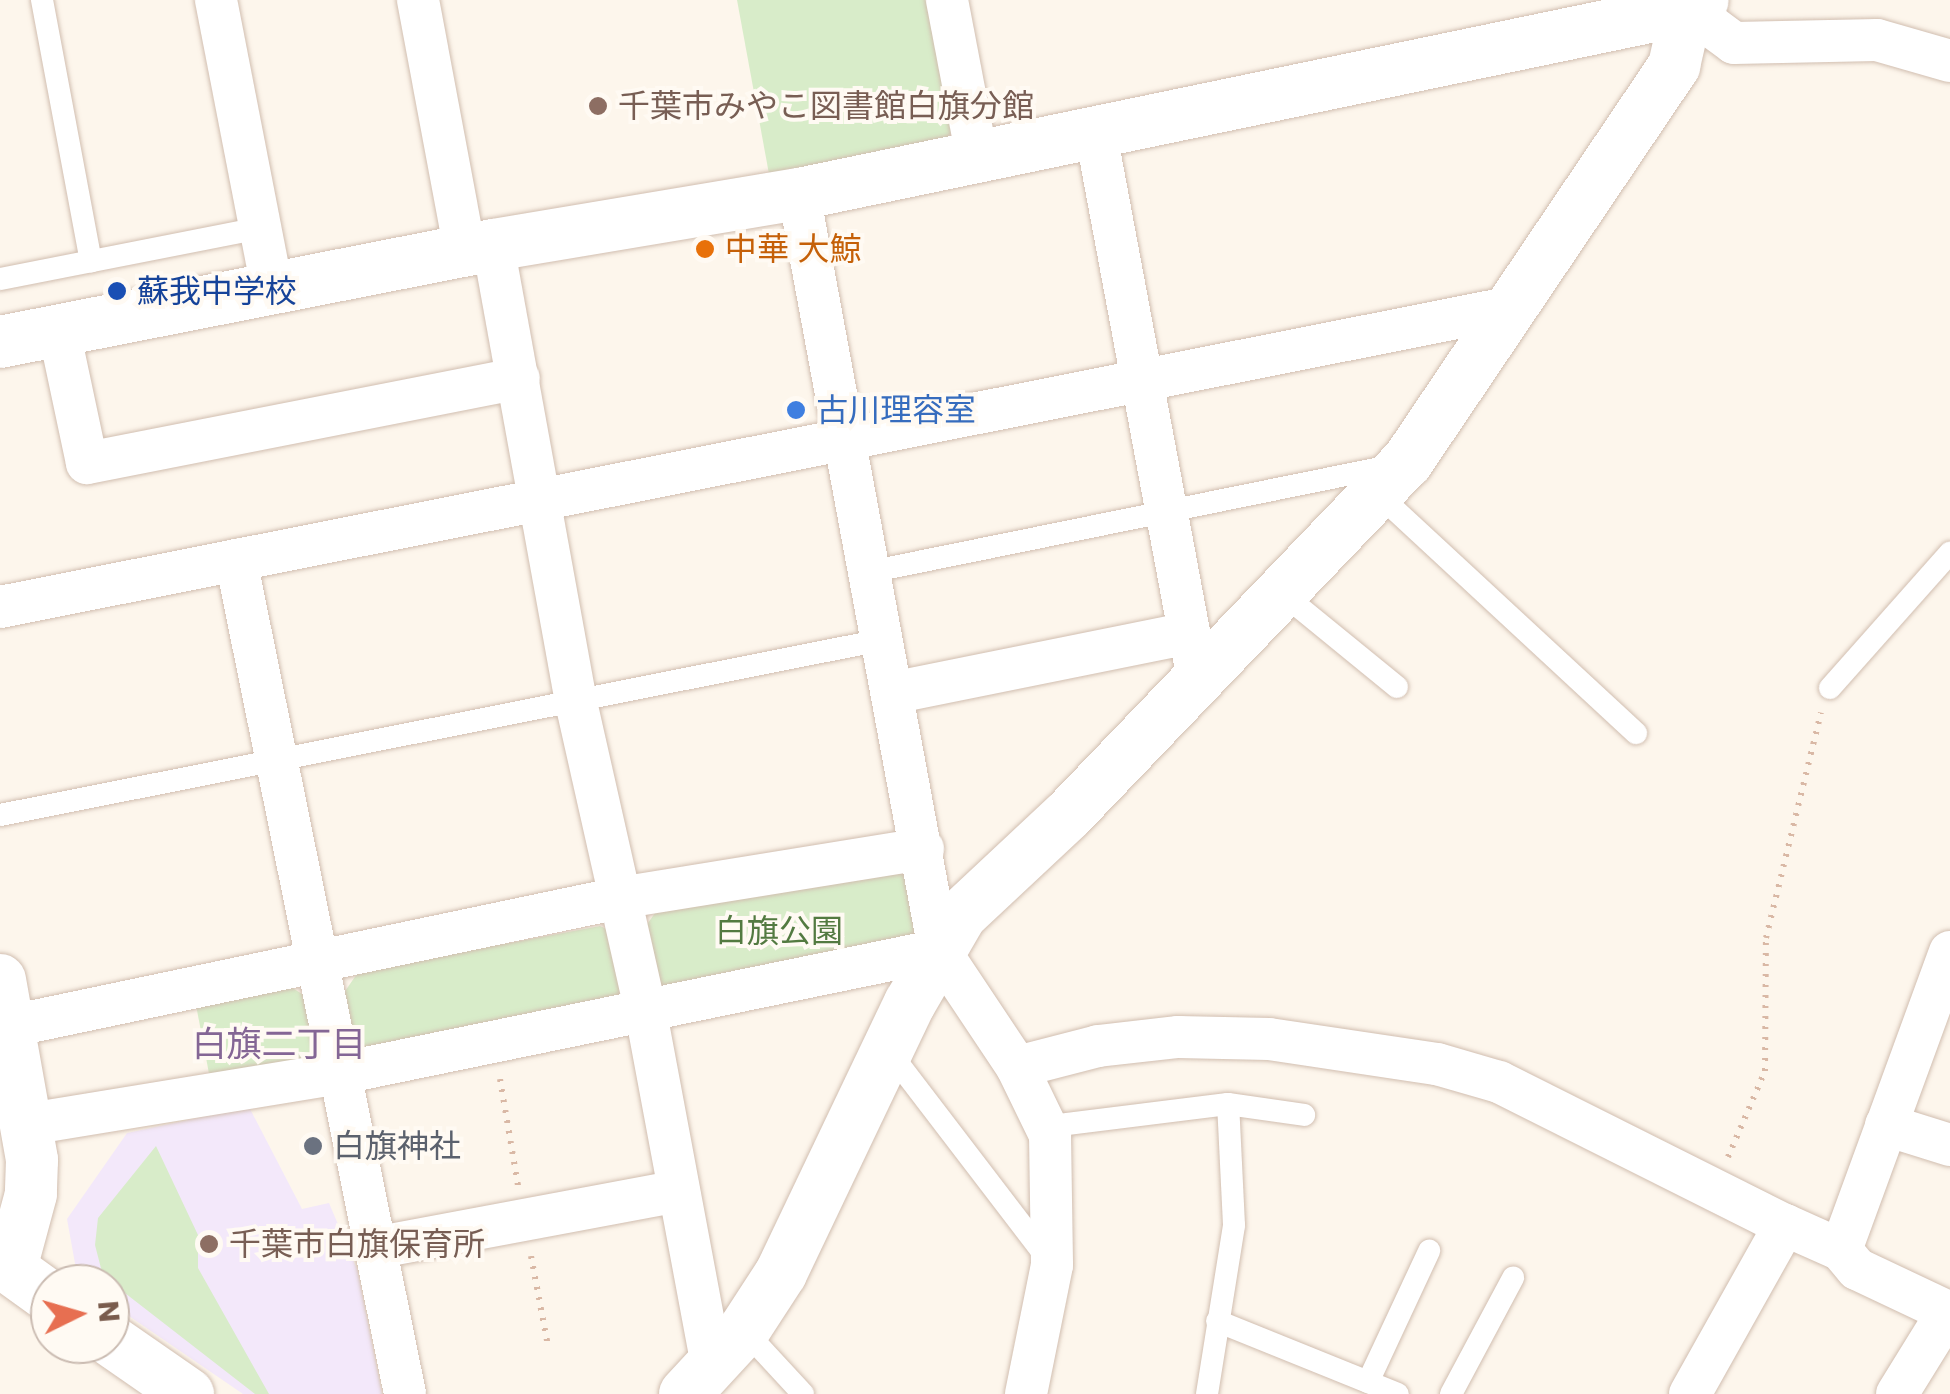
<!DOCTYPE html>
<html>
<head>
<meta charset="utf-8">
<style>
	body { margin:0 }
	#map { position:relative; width:1950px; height:1394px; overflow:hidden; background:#fdf6ec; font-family:Poppins,"Noto Sans JP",sans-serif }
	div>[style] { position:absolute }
	.education>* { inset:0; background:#f3e8fa }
	.green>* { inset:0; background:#d8ecc9 }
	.path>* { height:6px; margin-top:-3px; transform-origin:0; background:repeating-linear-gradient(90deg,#d9b8a5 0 2.5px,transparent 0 10.5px) }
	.roads { filter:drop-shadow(0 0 2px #d1beb0) drop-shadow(0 0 2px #d1beb0) }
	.service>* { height:22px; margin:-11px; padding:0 11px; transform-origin:11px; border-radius:11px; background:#fff }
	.minor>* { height:42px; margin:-21px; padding:0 21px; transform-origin:21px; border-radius:21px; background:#fff }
	.tertiary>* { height:52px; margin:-26px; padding:0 26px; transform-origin:26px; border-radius:26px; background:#fff }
	.dots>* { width:28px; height:28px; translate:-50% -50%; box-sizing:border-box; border:5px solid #fffaf3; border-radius:50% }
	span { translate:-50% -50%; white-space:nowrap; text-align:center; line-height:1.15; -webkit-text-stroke:8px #fffaf3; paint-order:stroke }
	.education-label { font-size:32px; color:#785e54 }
	.left { translate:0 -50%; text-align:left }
	.food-label { font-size:32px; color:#c56008 }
	.transit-label { font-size:32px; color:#164399 }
	.shop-label { font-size:32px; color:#366cbe }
	.park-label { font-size:32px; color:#537a41 }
	.worship-label { font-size:32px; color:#5b616d }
	.neighbourhood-label { font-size:35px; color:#846695 }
	.north { position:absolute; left:30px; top:1264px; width:100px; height:100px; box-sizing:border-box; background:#fffaf3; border:2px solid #cabbb1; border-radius:50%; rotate:85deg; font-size:28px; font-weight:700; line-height:40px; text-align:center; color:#7a5c4d }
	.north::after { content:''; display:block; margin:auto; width:35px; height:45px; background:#e76f51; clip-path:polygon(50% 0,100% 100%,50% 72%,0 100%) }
</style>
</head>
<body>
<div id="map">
	<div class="education">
		<div style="clip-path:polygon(249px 1107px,302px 1209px,329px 1203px,357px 1269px,382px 1394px,243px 1394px,110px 1303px,110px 1284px,78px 1280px,67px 1219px,127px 1133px)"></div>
	</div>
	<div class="green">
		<div style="clip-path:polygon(737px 0,932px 0,955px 124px,947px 140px,769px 174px)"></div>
		<div style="clip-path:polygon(909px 864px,921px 925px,911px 948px,672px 994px,650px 978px,641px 933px,655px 913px)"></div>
		<div style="clip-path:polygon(600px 926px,622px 936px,631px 982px,617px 1004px,370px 1053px,349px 1036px,341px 997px,359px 971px)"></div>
		<div style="clip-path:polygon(291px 987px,313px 1001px,321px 1043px,308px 1066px,211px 1084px,196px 1005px)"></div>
		<div style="clip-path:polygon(156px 1146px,198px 1235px,198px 1268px,269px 1394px,255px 1394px,103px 1276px,95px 1245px,98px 1218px)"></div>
	</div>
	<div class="path">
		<div style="left:500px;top:1079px;width:108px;rotate:80.4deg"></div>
		<div style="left:1728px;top:1157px;width:94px;rotate:-66.7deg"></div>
		<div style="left:1765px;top:1071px;width:133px;rotate:-89.6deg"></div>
		<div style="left:1766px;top:938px;width:232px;rotate:-76.3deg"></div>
		<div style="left:531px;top:1256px;width:92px;rotate:79.3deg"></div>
	</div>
	<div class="roads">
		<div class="service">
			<div style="left:42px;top:0;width:266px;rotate:79.4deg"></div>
			<div style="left:0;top:279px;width:265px;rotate:-11.1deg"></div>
			<div style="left:1380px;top:496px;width:349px;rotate:42.8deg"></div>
			<div style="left:869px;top:572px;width:532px;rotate:-11.5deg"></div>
			<div style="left:1283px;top:594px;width:147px;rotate:39.2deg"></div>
			<div style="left:1830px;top:688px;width:181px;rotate:-48.4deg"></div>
			<div style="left:0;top:815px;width:898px;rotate:-11.23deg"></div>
			<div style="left:891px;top:1054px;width:257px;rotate:52.6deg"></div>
			<div style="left:1043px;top:1127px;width:186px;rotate:-7.1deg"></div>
			<div style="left:1228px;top:1104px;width:77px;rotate:8.2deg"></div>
			<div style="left:1217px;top:1321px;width:195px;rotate:22deg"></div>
			<div style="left:744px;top:1330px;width:87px;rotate:47.3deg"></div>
			<div style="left:1368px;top:1382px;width:145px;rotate:-65deg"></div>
			<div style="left:1207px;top:1394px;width:171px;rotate:-80.9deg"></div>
			<div style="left:1234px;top:1225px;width:121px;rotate:-92.8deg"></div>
			<div style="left:1451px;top:1394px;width:132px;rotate:-61.9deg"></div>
		</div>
		<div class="minor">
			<div style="left:216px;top:0;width:294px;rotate:79deg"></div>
			<div style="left:418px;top:0;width:254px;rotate:79.4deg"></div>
			<div style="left:947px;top:0;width:160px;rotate:79.2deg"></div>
			<div style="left:1688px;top:9px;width:57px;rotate:36.5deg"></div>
			<div style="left:1734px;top:43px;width:143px;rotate:-1.2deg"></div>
			<div style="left:1877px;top:40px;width:76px;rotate:16deg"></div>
			<div style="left:1096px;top:134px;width:555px;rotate:79.42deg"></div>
			<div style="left:799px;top:194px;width:769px;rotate:79.51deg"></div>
			<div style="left:939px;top:950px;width:141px;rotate:56.3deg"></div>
			<div style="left:1017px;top:1067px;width:76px;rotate:64.1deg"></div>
			<div style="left:1050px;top:1135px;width:130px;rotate:89.1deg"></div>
			<div style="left:1052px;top:1265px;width:132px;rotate:101.4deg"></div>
			<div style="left:493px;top:245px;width:464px;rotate:79.7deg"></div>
			<div style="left:576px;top:702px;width:319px;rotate:77.3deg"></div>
			<div style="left:646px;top:1013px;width:360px;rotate:79.4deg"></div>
			<div style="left:59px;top:331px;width:135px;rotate:78deg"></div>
			<div style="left:87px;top:463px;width:440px;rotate:-11.1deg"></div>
			<div style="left:236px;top:560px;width:851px;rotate:78.54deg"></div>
			<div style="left:0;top:607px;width:1541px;rotate:-11.22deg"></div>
			<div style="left:892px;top:693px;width:303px;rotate:-11.4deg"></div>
			<div style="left:1950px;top:952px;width:317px;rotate:110.1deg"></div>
			<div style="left:1841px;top:1250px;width:25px;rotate:50deg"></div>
			<div style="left:1857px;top:1269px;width:103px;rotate:25.3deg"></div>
			<div style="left:11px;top:1026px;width:621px;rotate:-11.89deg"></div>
			<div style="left:619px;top:898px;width:308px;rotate:-9.2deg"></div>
			<div style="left:1017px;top:1067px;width:84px;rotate:-14.5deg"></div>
			<div style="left:1098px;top:1046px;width:81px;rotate:-6.4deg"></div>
			<div style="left:1178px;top:1037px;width:91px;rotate:1.3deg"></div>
			<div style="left:1269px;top:1039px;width:170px;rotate:8.5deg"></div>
			<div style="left:1437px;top:1064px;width:65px;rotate:16.2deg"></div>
			<div style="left:1499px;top:1082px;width:320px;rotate:26.6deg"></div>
			<div style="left:29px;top:1124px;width:317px;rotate:-9.3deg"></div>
			<div style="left:342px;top:1073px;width:610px;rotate:-11.64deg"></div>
			<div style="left:1886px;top:1125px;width:67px;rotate:17.4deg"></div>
			<div style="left:374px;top:1248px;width:310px;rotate:-10.6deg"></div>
			<div style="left:1690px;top:1394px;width:194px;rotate:-60.7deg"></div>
			<div style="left:1785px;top:1225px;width:61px;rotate:24.1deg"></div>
			<div style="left:1897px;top:1394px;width:95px;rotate:-58.3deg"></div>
		</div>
		<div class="tertiary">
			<div style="left:0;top:342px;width:502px;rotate:-11.13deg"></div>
			<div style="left:493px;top:245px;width:310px;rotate:-9.5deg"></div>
			<div style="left:799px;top:194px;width:908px;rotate:-11.76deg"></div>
			<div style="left:1688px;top:9px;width:17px;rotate:-31deg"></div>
			<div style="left:0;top:980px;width:183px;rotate:79.9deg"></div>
			<div style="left:32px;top:1160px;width:34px;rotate:92deg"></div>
			<div style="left:31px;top:1194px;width:77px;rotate:105.1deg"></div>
			<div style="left:0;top:1261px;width:62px;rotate:35.8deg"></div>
			<div style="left:110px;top:1340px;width:95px;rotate:34.7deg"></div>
			<div style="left:685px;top:1394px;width:87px;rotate:-47.3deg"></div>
			<div style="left:744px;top:1330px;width:68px;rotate:-57deg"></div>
			<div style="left:781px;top:1273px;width:299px;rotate:-64.5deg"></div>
			<div style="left:910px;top:1003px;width:102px;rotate:-59.9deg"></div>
			<div style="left:961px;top:915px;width:146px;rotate:-43.1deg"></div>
			<div style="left:1068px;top:815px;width:489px;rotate:-46.2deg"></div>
			<div style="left:1407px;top:462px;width:478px;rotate:-56deg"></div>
			<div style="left:1674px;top:66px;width:68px;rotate:-77.2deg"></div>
		</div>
	</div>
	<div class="dots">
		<div style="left:598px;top:106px;background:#8d6e63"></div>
		<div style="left:705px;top:249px;background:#e8710a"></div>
		<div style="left:117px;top:291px;background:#1a4fb4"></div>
		<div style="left:796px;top:410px;background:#3f7fe0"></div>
		<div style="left:313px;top:1146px;background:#6b7280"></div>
		<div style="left:209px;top:1244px;background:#8d6e63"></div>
	</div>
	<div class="education-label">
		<span class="left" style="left:618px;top:106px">千葉市みやこ図書館白旗分館</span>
		<span class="left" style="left:229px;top:1244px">千葉市白旗保育所</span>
	</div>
	<div class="food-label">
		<span class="left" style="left:725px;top:249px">中華 大鯨</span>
	</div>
	<div class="transit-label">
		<span class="left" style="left:137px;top:291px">蘇我中学校</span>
	</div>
	<div class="shop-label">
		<span class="left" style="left:816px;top:410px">古川理容室</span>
	</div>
	<div class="park-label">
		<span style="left:779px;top:931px">白旗公園</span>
	</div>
	<div class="worship-label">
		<span class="left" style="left:333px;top:1146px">白旗神社</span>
	</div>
	<div class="neighbourhood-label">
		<span style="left:279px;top:1044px">白旗二丁目</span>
	</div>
	<div class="north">N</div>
</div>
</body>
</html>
